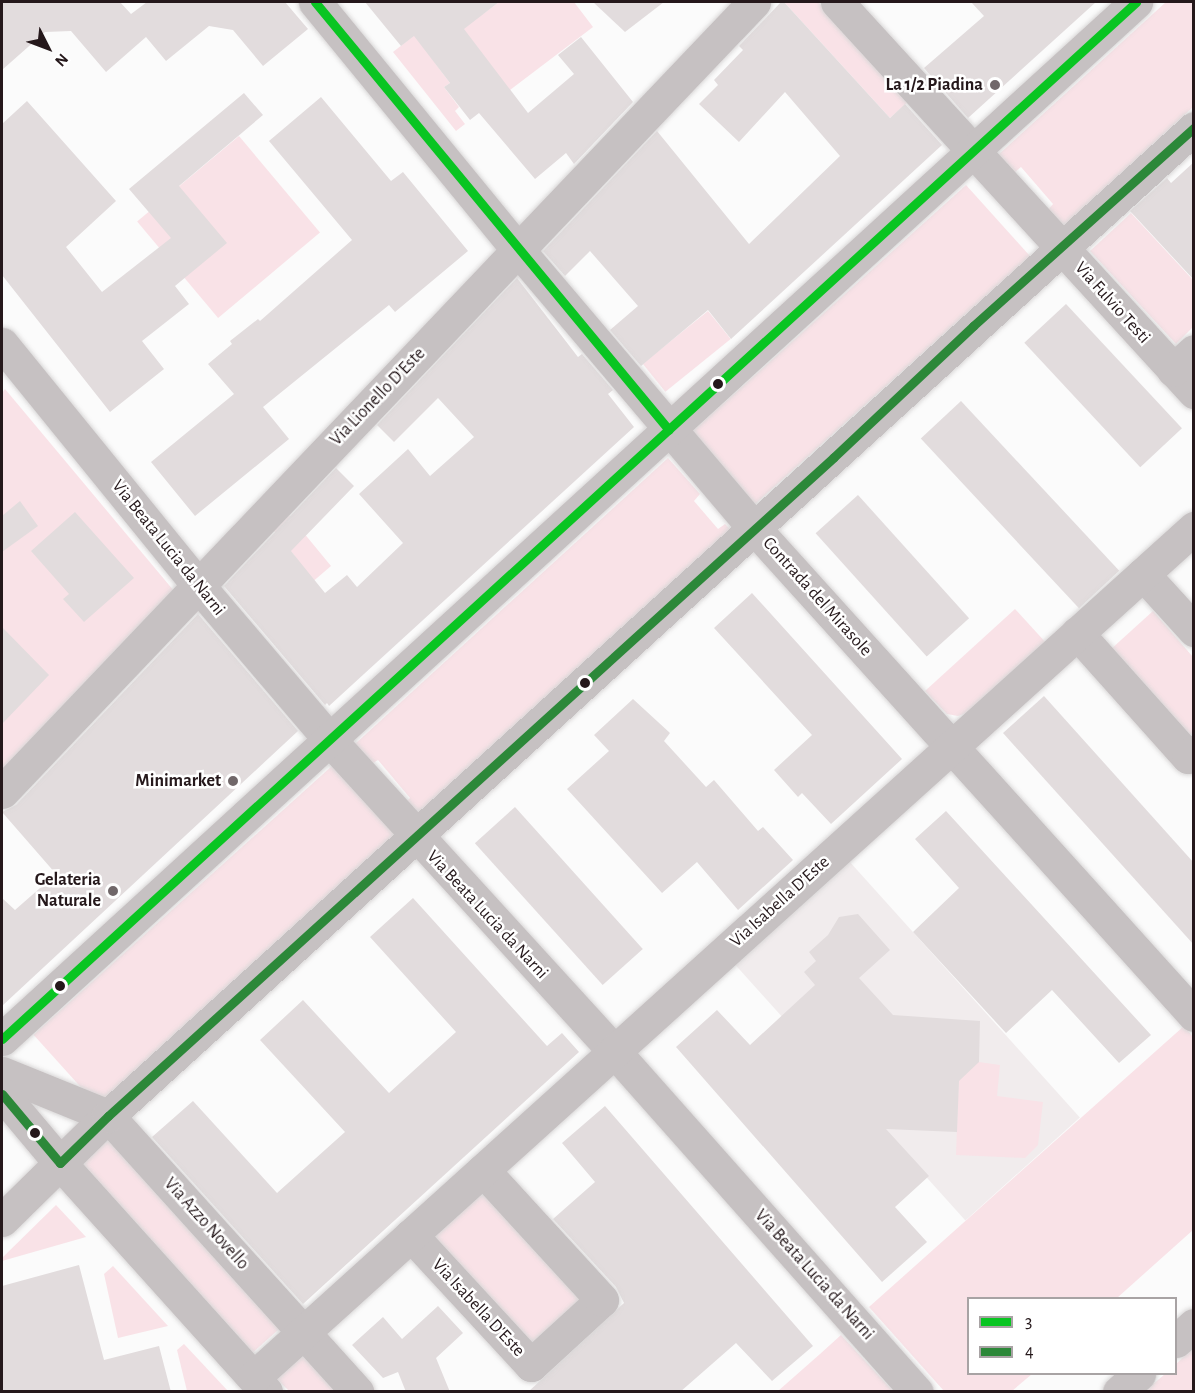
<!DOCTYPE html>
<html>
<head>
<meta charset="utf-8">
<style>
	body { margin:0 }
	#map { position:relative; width:1195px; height:1393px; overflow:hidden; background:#fbfbfb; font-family:"Alegreya Sans",sans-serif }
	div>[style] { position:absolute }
	.built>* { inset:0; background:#f1eced; transform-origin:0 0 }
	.green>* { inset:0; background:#f9e2e7; transform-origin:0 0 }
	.building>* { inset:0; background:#e2dcdd; transform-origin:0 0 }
	.roads { filter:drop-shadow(0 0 2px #d9d7d7) drop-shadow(0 0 2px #d9d7d7) }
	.minor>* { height:33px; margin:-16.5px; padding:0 16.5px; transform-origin:16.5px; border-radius:16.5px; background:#c6c1c2 }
	.bus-1>* { height:9px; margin:-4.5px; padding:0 4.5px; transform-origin:4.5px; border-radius:4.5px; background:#09c522 }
	.bus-2>* { height:9px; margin:-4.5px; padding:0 4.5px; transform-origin:4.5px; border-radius:4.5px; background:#2c8839 }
	.dots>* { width:16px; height:16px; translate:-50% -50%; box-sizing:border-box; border:3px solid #fff; border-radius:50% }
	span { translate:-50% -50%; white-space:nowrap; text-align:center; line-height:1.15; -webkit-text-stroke:5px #fff; paint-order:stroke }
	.poi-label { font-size:18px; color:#25181b; font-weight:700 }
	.right { translate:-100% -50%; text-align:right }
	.street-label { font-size:18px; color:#25181b }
	.frame { position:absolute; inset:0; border:3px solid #25181b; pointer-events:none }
	.legend { position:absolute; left:967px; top:1297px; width:210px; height:78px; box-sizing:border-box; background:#fff; border:2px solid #a8a3a4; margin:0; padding:8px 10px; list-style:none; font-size:18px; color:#25181b }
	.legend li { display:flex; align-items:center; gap:12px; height:30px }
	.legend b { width:30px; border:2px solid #a8a3a4 }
	.north { position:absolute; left:18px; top:18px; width:60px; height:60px; -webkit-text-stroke:4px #fff; paint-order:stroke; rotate:132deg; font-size:16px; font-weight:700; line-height:24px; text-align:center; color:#25181b }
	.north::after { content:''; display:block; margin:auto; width:21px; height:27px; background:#25181b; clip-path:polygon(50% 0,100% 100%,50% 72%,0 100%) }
</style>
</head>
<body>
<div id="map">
	<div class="built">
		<div style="left:849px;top:861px;width:345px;height:154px;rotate:48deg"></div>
	</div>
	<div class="green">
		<div style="clip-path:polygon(457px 2px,472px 2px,483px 14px,499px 2px,574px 2px,593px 27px,510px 90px,435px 63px,450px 83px,444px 87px,459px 107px,455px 111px,465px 124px,456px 131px,393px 52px)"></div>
		<div style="clip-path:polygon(784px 2px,818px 2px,909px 101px,890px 118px)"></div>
		<div style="clip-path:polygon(1166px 2px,1193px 2px,1193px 107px,1062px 228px,1047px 211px,1053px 204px,1021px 167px,1014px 173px,998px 155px)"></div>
		<div style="left:239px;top:136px;width:126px;height:133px;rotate:50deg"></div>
		<div style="left:966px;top:185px;width:96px;height:372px;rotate:48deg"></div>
		<div style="clip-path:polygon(1131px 213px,1193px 280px,1193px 327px,1176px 344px,1090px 251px)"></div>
		<div style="left:708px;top:311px;width:36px;height:84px;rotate:51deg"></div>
		<div style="clip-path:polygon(5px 389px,174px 591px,2px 770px,2px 393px)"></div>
		<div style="clip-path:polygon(668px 458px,700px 494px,694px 501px,718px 529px,725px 524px,731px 530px,418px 815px,406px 802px,410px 798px,378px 760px,373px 763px,355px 744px)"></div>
		<div style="clip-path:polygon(289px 515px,331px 566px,310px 584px,294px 555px,273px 530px)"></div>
		<div style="clip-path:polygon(1015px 609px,1048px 645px,976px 710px,958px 716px,947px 714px,925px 691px)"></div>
		<div style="clip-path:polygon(1153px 611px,1193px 657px,1193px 732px,1188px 737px,1110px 650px)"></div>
		<div style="left:333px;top:765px;width:95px;height:403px;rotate:48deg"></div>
		<div style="clip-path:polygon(1184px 1026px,1193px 1037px,1193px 1230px,1117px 1298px,968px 1298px,968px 1374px,1032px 1374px,1012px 1391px,944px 1391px,869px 1307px)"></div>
		<div style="clip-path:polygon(979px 1062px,1000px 1065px,997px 1096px,1043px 1102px,1038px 1145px,1025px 1158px,956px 1155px,959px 1070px)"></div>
		<div style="left:109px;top:1135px;width:258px;height:41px;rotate:48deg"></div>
		<div style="left:483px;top:1193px;width:144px;height:67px;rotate:48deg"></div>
		<div style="clip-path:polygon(56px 1205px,86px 1237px,2px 1261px,2px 1258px)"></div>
		<div style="clip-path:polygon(113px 1266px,168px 1326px,118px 1338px,104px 1274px)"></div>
		<div style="clip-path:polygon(841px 1335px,893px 1391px,778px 1391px,820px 1354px)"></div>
		<div style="clip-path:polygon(184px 1344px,228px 1391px,187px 1391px,177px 1350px)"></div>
		<div style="clip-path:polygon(1193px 1348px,1193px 1391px,1145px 1391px,1165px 1374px,1176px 1374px,1176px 1364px)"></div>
		<div style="clip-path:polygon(304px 1352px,340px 1391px,289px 1391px,276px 1378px)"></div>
	</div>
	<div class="building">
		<div style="clip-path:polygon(2px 2px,120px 2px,131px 14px,147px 2px,285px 2px,308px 29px,263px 66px,233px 30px,209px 26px,166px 61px,146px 37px,106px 72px,71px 31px,45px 32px,2px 70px)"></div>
		<div style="clip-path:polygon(365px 2px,499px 2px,464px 29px,528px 113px,574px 74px,558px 55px,581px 37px,633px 102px,574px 164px,566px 153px,535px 179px,479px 113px,470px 120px,444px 87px,450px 83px,414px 36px,401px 46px)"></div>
		<div style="clip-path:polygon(593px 2px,664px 2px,625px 32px)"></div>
		<div style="clip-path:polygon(781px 2px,784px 2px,890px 118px,905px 104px,942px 145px,731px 339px,708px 310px,641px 366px,610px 330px,638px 306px,590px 251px,565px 276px,543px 251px,657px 131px,749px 244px,840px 156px,785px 92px,739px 142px,699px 104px,718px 85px,714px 80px,743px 50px,739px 46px)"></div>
		<div style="clip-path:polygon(971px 2px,1096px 2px,968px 118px,924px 68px,984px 16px)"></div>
		<div style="clip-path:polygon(244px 93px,263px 115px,179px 186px,227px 243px,175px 286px,189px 304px,142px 341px,164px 369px,110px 412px,2px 275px,2px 124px,27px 101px,116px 201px,66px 247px,102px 292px,171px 238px,129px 189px)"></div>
		<div style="clip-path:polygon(321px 97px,391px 181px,403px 172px,468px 251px,395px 312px,389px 305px,263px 407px,289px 439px,195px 516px,151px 462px,234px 394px,208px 364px,232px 344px,230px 341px,258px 319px,260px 321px,352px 240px,269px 141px)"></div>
		<div style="clip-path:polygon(1194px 162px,1194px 280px,1130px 211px,1167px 178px,1171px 183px)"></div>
		<div style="clip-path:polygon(517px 278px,578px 357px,582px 354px,613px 390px,608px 394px,634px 427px,329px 706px,327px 703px,325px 705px,224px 586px,336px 468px,354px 486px,291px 551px,325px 593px,347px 575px,357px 587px,403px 543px,359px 494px,408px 449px,430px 476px,474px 437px,438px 398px,394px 442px,377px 425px)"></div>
		<div style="left:1066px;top:304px;width:170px;height:57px;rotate:47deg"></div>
		<div style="left:961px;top:401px;width:232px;height:55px;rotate:47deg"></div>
		<div style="left:858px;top:495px;width:166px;height:57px;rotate:48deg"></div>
		<div style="clip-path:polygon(20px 501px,38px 526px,2px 552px,2px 516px)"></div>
		<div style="clip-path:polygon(75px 512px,134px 578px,84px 622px,63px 599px,69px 594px,31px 551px)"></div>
		<div style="clip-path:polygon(752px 593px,902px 759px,831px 824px,802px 793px,798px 797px,774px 770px,812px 735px,714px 628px)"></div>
		<div style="clip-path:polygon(198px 614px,298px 731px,2px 1006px,2px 898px,15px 910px,56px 874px,2px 812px,16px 805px)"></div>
		<div style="clip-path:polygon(2px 627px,49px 675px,2px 724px)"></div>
		<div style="clip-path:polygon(1044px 696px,1194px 863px,1194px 945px,1003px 733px)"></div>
		<div style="clip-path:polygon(633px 699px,670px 733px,664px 741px,706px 787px,714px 780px,758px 831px,763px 827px,793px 860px,738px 910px,697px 862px,662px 893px,567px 789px,609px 751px,594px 735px)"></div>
		<div style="left:515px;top:807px;width:191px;height:54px;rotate:48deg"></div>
		<div style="clip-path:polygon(946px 811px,1151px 1035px,1119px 1063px,1052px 990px,1006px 1033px,913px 932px,959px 888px,915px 839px)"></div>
		<div style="clip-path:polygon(413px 898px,547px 1046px,562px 1033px,579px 1052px,303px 1304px,152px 1137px,193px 1101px,277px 1193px,345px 1132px,260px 1040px,303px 1000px,389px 1093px,456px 1032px,370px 937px)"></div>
		<div style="clip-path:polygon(858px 914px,890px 950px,859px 978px,893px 1015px,980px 1021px,979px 1062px,959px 1081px,957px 1132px,886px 1129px,929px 1176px,895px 1207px,927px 1242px,882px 1282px,676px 1047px,717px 1010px,750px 1045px,815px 985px,804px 972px,816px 961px,809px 952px,828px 935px,839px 917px)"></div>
		<div style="clip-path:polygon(605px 1106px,813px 1346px,772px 1381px,736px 1343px,680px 1392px,528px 1392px,624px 1303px,616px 1287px,553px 1219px,595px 1182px,562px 1143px)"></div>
		<div style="clip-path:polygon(79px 1265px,104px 1360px,159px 1346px,171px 1392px,2px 1392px,2px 1286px)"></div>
		<div style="clip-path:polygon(438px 1306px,463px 1333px,436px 1358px,450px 1392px,406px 1392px,398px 1372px,383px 1378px,352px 1345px,383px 1317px,402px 1339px)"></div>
	</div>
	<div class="roads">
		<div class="minor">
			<div style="left:315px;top:2px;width:322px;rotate:50.7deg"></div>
			<div style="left:519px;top:251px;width:365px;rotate:49.7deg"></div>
			<div style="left:755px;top:529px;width:655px;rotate:47.91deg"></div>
			<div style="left:837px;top:2px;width:529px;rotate:47.53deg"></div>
			<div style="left:2px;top:344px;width:309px;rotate:50.9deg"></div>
			<div style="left:197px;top:584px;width:205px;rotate:49.6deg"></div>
			<div style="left:330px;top:740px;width:421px;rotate:47.6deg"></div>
			<div style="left:614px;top:1051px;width:456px;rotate:48.4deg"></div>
			<div style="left:1173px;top:370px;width:28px;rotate:-42deg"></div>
			<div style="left:1143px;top:574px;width:76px;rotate:47.7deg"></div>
			<div style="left:1077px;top:633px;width:166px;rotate:48.2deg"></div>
			<div style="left:1188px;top:757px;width:8px;rotate:-40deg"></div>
			<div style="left:2px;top:792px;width:1091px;rotate:-46.41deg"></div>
			<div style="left:2px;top:1039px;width:1537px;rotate:-42.44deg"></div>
			<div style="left:2px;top:1073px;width:114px;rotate:22.1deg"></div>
			<div style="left:108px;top:1116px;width:372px;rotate:47.9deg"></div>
			<div style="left:2px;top:1094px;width:90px;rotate:50deg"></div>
			<div style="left:60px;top:1163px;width:308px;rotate:48deg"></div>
			<div style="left:2px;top:1220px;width:148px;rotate:-44.5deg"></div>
			<div style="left:108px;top:1116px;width:1468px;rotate:-42.29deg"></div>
			<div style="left:411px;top:1235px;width:177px;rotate:47.3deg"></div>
			<div style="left:531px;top:1365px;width:96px;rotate:-42.5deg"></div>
			<div style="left:602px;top:1300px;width:176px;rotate:-132.5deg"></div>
			<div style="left:1176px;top:1341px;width:24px;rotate:-42deg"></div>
			<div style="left:254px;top:1377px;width:1267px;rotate:-42.09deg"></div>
			<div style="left:1119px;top:1392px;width:27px;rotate:-42deg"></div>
		</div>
	</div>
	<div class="bus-1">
		<div style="left:315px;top:2px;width:555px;rotate:50.41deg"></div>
		<div style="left:2px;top:1039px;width:1537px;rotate:-42.44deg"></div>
	</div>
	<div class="bus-2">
		<div style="left:2px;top:1094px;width:90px;rotate:50deg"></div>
		<div style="left:60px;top:1163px;width:67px;rotate:-44.4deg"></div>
		<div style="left:108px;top:1116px;width:980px;rotate:-42.23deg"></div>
		<div style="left:834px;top:457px;width:191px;rotate:-43.3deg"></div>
		<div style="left:973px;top:326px;width:297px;rotate:-41.9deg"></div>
	</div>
	<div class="dots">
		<div style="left:995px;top:85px;background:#706769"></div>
		<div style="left:718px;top:384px;background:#25181b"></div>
		<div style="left:585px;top:683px;background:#25181b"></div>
		<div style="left:233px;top:781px;background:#706769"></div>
		<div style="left:113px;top:891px;background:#706769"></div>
		<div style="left:60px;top:986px;background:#25181b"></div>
		<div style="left:35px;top:1133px;background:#25181b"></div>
	</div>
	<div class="poi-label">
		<span class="right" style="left:983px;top:85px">La 1/2 Piadina</span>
		<span class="right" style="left:221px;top:781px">Minimarket</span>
		<span class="right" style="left:101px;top:891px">Gelateria<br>Naturale</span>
	</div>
	<div class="street-label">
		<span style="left:1112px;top:303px;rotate:48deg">Via Fulvio Testi</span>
		<span style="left:378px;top:397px;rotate:-46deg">Via Lionello D'Este</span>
		<span style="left:168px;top:548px;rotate:51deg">Via Beata Lucia da Narni</span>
		<span style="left:817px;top:597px;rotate:48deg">Contrada del Mirasole</span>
		<span style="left:780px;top:902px;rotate:-42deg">Via Isabella D'Este</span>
		<span style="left:487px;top:915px;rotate:47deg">Via Beata Lucia da Narni</span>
		<span style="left:206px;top:1224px;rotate:48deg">Via Azzo Novello</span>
		<span style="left:814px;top:1275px;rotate:48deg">Via Beata Lucia da Narni</span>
		<span style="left:478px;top:1308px;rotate:47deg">Via Isabella D'Este</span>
	</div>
	<div class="frame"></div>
	<ul class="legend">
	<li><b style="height:8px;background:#09c522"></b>3</li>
	<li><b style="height:8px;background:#2c8839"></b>4</li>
	</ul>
	<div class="north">N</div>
</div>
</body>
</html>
